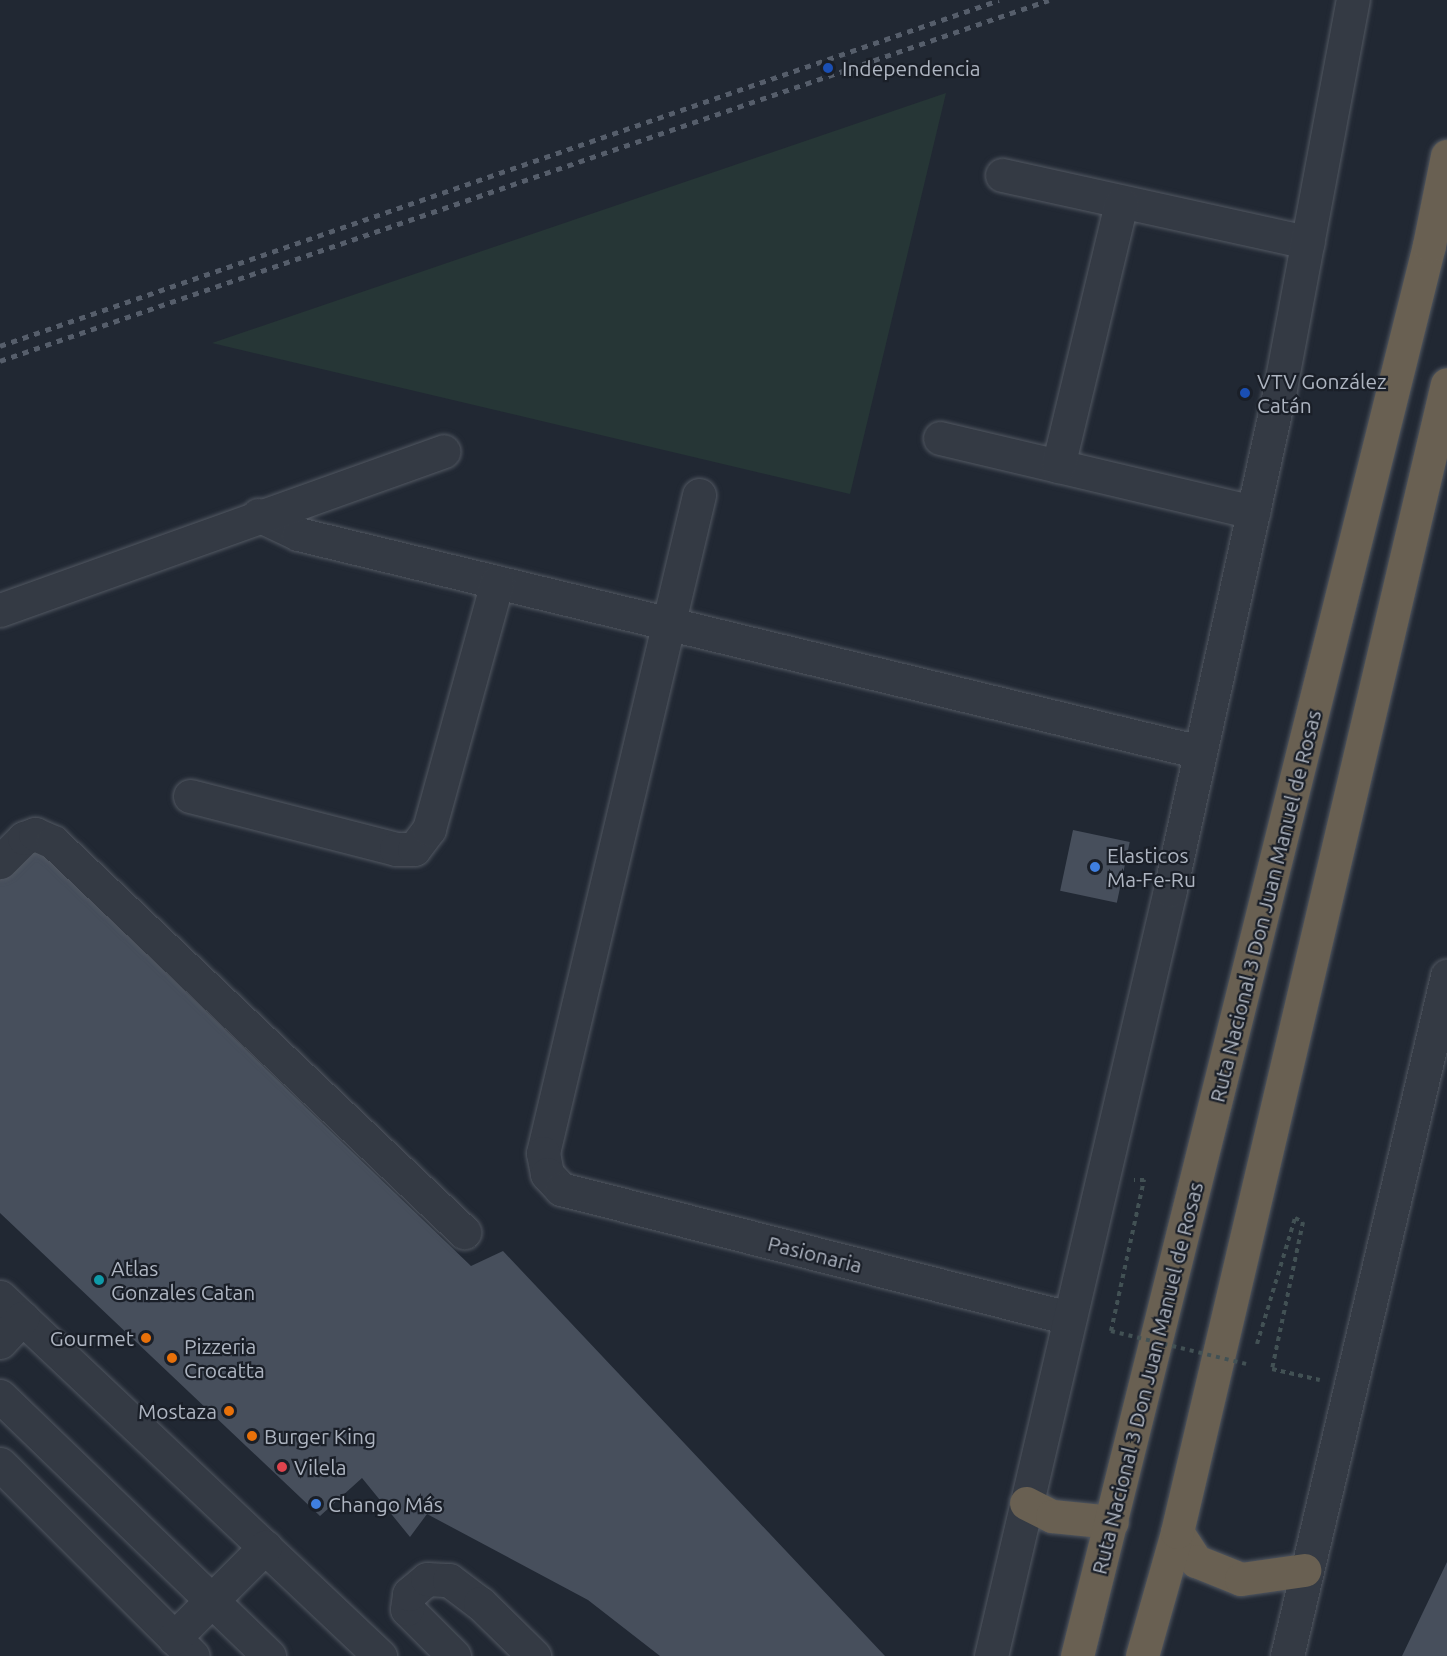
<!DOCTYPE html>
<html>
<head>
<meta charset="utf-8">
<style>
	body { margin:0 }
	#map { position:relative; width:1447px; height:1656px; overflow:hidden; background:#212833; font-family:Ubuntu,sans-serif }
	div>[style] { position:absolute }
	.green>* { inset:0; background:#263636 }
	.building>* { inset:0; background:#474f5c; transform-origin:0 0 }
	.path>* { height:4px; margin-top:-2px; transform-origin:0; background:repeating-linear-gradient(90deg,#425154 0 4.5px,transparent 0 9px) }
	.roads { filter:drop-shadow(0 0 2px #525862) drop-shadow(0 0 2px #525862) }
	.minor>* { height:33px; margin:-16.5px; padding:0 16.5px; transform-origin:16.5px; border-radius:16.5px; background:#343a44 }
	.highway>* { height:33px; margin:-16.5px; padding:0 16.5px; transform-origin:16.5px; border-radius:16.5px; background:#696052 }
	.rail>* { height:4.5px; margin-top:-2.25px; transform-origin:0; background:repeating-linear-gradient(90deg,#565e6b 0 6px,transparent 0 12px) }
	.path-bridge>* { height:4px; margin-top:-2px; transform-origin:0; background:repeating-linear-gradient(90deg,#425154 0 4.5px,transparent 0 9px) }
	.dots>* { width:16px; height:16px; translate:-50% -50%; box-sizing:border-box; border:3px solid #1a1f28; border-radius:50% }
	span { translate:-50% -50%; white-space:nowrap; text-align:center; line-height:1.15; -webkit-text-stroke:4.5px #1a1f28; paint-order:stroke }
	.poi-label { font-size:21px; color:#aeb5c1 }
	.left { translate:0 -50%; text-align:left }
	.right { translate:-100% -50%; text-align:right }
	.street-label { font-size:21px; color:#aeb5c1 }
</style>
</head>
<body>
<div id="map">
	<div class="green">
		<div style="clip-path:polygon(946px 93px,850px 494px,212px 343px)"></div>
	</div>
	<div class="building">
		<div style="left:1073px;top:830px;width:58px;height:62px;rotate:12deg"></div>
		<div style="clip-path:polygon(34px 846px,471px 1266px,503px 1251px,885px 1656px,660px 1656px,588px 1600px,427px 1514px,410px 1537px,362px 1478px,320px 1516px,0 1213px,0 880px)"></div>
		<div style="clip-path:polygon(1447px 1562px,1447px 1656px,1402px 1656px)"></div>
	</div>
	<div class="path">
		<div style="left:1111px;top:1331px;width:155px;rotate:-77.7deg"></div>
		<div style="left:1144px;top:1180px;width:10px;rotate:180deg"></div>
		<div style="left:1257px;top:1344px;width:132px;rotate:-73.2deg"></div>
		<div style="left:1295px;top:1218px;width:9px;rotate:27deg"></div>
		<div style="left:1303px;top:1222px;width:150px;rotate:101.9deg"></div>
		<div style="left:1272px;top:1369px;width:49px;rotate:12.9deg"></div>
	</div>
	<div class="roads">
		<div class="minor">
			<div style="left:1002px;top:175px;width:313px;rotate:12.4deg"></div>
			<div style="left:940px;top:438px;width:322px;rotate:13.3deg"></div>
			<div style="left:1058px;top:466px;width:270px;rotate:-76.5deg"></div>
			<div style="left:699px;top:495px;width:676px;rotate:103.34deg"></div>
			<div style="left:543px;top:1153px;width:21px;rotate:79deg"></div>
			<div style="left:547px;top:1174px;width:21px;rotate:47deg"></div>
			<div style="left:561px;top:1189px;width:524px;rotate:14.25deg"></div>
			<div style="left:258px;top:515px;width:44px;rotate:25.4deg"></div>
			<div style="left:298px;top:534px;width:928px;rotate:13.59deg"></div>
			<div style="left:0;top:610px;width:471px;rotate:-19.7deg"></div>
			<div style="left:190px;top:796px;width:213px;rotate:14.4deg"></div>
			<div style="left:396px;top:849px;width:18px"></div>
			<div style="left:414px;top:849px;width:25px;rotate:-53deg"></div>
			<div style="left:429px;top:829px;width:256px;rotate:-74.6deg"></div>
			<div style="left:0;top:862px;width:34px;rotate:-45deg"></div>
			<div style="left:24px;top:838px;width:12px;rotate:-20deg"></div>
			<div style="left:35px;top:834px;width:20px;rotate:24deg"></div>
			<div style="left:53px;top:842px;width:567px;rotate:43.5deg"></div>
			<div style="left:0;top:1297px;width:523px;rotate:43.37deg"></div>
			<div style="left:0;top:1342px;width:33px;rotate:-47deg"></div>
			<div style="left:0;top:1396px;width:374px;rotate:44deg"></div>
			<div style="left:0;top:1464px;width:272px;rotate:44.9deg"></div>
			<div style="left:174px;top:1638px;width:129px;rotate:-45deg"></div>
			<div style="left:454px;top:1656px;width:66px;rotate:-135deg"></div>
			<div style="left:407px;top:1609px;width:15px;rotate:-82deg"></div>
			<div style="left:409px;top:1594px;width:23px;rotate:-40deg"></div>
			<div style="left:427px;top:1579px;width:22px;rotate:3deg"></div>
			<div style="left:449px;top:1580px;width:39px;rotate:37deg"></div>
			<div style="left:480px;top:1603px;width:76px;rotate:44.5deg"></div>
			<div style="left:991px;top:1656px;width:787px;rotate:-76.85deg"></div>
			<div style="left:1170px;top:890px;width:508px;rotate:-77.61deg"></div>
			<div style="left:1279px;top:394px;width:401px;rotate:-79.4deg"></div>
			<div style="left:1287px;top:1656px;width:699px;rotate:-76.76deg"></div>
		</div>
		<div class="highway">
			<div style="left:1026px;top:1503px;width:29px;rotate:27deg"></div>
			<div style="left:1052px;top:1516px;width:60px;rotate:5.7deg"></div>
			<div style="left:1177px;top:1532px;width:35px;rotate:57deg"></div>
			<div style="left:1196px;top:1561px;width:48px;rotate:21.8deg"></div>
			<div style="left:1241px;top:1579px;width:64px;rotate:-8.1deg"></div>
			<div style="left:1077px;top:1656px;width:1454px;rotate:-75.99deg"></div>
			<div style="left:1429px;top:245px;width:91px;rotate:-78.6deg"></div>
			<div style="left:1142px;top:1656px;width:129px;rotate:-74.2deg"></div>
			<div style="left:1177px;top:1532px;width:1179px;rotate:-76.77deg"></div>
		</div>
	</div>
	<div class="rail">
		<div style="left:0;top:346px;width:1057px;rotate:-19.1deg"></div>
		<div style="left:0;top:361px;width:1109px;rotate:-18.99deg"></div>
	</div>
	<div class="path-bridge">
		<div style="left:1111px;top:1331px;width:143px;rotate:13.7deg"></div>
	</div>
	<div class="dots">
		<div style="left:828px;top:68px;background:#1a4fb4"></div>
		<div style="left:1245px;top:393px;background:#1a4fb4"></div>
		<div style="left:1095px;top:867px;background:#3f7fe0"></div>
		<div style="left:99px;top:1280px;background:#0f9aa8"></div>
		<div style="left:146px;top:1338px;background:#e8710a"></div>
		<div style="left:172px;top:1358px;background:#e8710a"></div>
		<div style="left:229px;top:1411px;background:#e8710a"></div>
		<div style="left:252px;top:1436px;background:#e8710a"></div>
		<div style="left:282px;top:1467px;background:#e0444e"></div>
		<div style="left:316px;top:1504px;background:#3f7fe0"></div>
	</div>
	<div class="poi-label">
		<span class="left" style="left:842px;top:68px">Independencia</span>
		<span class="left" style="left:1257px;top:393px">VTV González<br>Catán</span>
		<span class="left" style="left:1107px;top:867px">Elasticos<br>Ma-Fe-Ru</span>
		<span class="left" style="left:111px;top:1280px">Atlas<br>Gonzales Catan</span>
		<span class="right" style="left:134px;top:1338px">Gourmet</span>
		<span class="left" style="left:184px;top:1358px">Pizzeria<br>Crocatta</span>
		<span class="right" style="left:217px;top:1411px">Mostaza</span>
		<span class="left" style="left:264px;top:1436px">Burger King</span>
		<span class="left" style="left:294px;top:1467px">Vilela</span>
		<span class="left" style="left:328px;top:1504px">Chango Más</span>
	</div>
	<div class="street-label">
		<span style="left:1265px;top:906px;rotate:-76deg">Ruta Nacional 3 Don Juan Manuel de Rosas</span>
		<span style="left:815px;top:1254px;rotate:14deg">Pasionaria</span>
		<span style="left:1147px;top:1378px;rotate:-76deg">Ruta Nacional 3 Don Juan Manuel de Rosas</span>
	</div>
</div>
</body>
</html>
